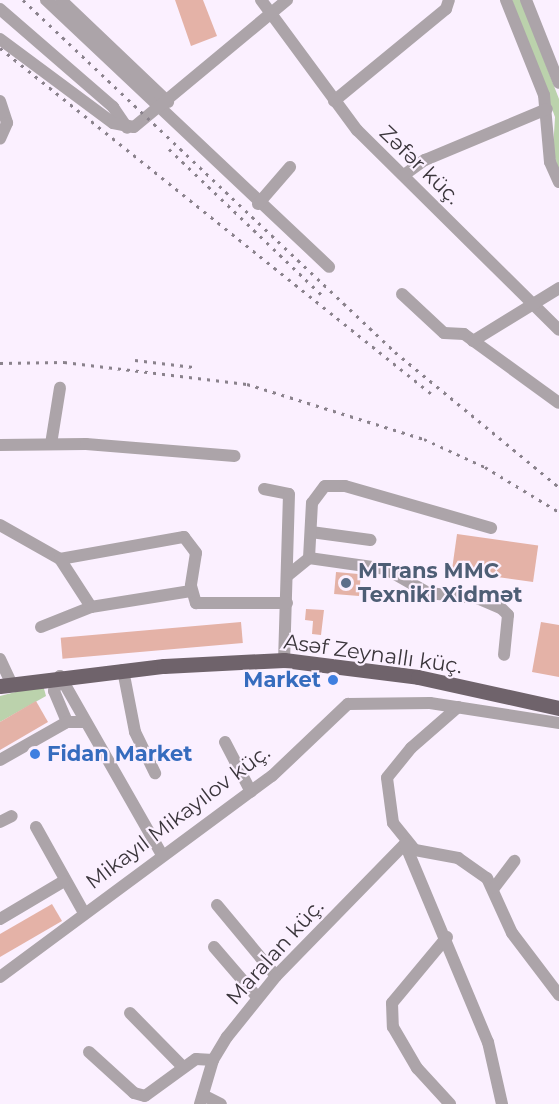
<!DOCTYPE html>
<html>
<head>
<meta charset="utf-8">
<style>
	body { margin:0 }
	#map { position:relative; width:559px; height:1104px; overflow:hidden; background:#fbf0ff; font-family:Montserrat,sans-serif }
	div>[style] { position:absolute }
	.green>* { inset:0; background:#bbd2ac }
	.building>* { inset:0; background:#e4b2a7; transform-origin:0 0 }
	.minor>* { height:12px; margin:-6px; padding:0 6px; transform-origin:6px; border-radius:6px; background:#aca4a9 }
	.major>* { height:15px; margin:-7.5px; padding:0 7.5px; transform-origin:7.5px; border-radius:7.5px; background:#6f636b }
	.rail>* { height:3px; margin-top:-1.5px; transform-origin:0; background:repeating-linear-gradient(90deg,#8a828c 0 3px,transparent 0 9px) }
	.dots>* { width:16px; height:16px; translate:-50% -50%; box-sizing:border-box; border:3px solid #fbf0ff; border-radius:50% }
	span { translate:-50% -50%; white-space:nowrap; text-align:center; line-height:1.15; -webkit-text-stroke:4.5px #fbf0ff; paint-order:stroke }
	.street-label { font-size:21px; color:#3a353b }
	.service-label { font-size:21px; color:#4e5e75; font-weight:700 }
	.left { translate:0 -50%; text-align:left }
	.shop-label { font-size:21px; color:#366cbe; font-weight:700 }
	.right { translate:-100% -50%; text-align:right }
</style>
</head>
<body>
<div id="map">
	<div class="green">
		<div style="clip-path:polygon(512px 0,521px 0,559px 99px,559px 172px,553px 150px,555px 117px)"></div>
		<div style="clip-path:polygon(43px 685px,46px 696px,0 722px,0 696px)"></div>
	</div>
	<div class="building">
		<div style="clip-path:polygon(175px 0,203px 0,217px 36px,191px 46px)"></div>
		<div style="left:457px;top:534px;width:82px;height:37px;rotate:8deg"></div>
		<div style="left:336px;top:572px;width:25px;height:22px;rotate:5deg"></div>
		<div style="clip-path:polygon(306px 609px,324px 610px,321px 635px,312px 634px,313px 621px,305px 620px)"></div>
		<div style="left:241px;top:622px;width:21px;height:181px;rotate:85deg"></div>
		<div style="clip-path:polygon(541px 622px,559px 625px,559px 677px,532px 672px)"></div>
		<div style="clip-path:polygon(36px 701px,48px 722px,0 750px,0 722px)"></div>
		<div style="clip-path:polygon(52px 904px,62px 921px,0 957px,0 934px)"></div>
	</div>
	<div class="minor">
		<div style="left:46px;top:0;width:389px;rotate:43.3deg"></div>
		<div style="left:61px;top:0;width:148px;rotate:43.6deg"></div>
		<div style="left:261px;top:0;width:162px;rotate:53.6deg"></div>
		<div style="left:357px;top:130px;width:284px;rotate:44.7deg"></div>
		<div style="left:506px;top:0;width:102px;rotate:68.2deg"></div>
		<div style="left:544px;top:95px;width:67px;rotate:84.9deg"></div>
		<div style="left:550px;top:162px;width:22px;rotate:66deg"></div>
		<div style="left:526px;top:0;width:89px;rotate:68.3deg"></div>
		<div style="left:0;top:9px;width:150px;rotate:40.9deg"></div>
		<div style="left:113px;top:107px;width:25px;rotate:56deg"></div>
		<div style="left:0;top:39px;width:141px;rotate:36.6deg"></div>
		<div style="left:113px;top:123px;width:21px;rotate:11deg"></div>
		<div style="left:134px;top:127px;width:199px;rotate:-39.7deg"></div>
		<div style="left:0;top:101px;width:23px;rotate:72deg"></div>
		<div style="left:7px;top:123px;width:17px;rotate:114deg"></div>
		<div style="left:334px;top:101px;width:145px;rotate:-39.4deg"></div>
		<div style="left:446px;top:9px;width:9px;rotate:-72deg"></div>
		<div style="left:404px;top:175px;width:26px;rotate:-36deg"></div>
		<div style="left:425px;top:160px;width:132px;rotate:-22.7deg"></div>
		<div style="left:258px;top:204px;width:49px;rotate:-49.1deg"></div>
		<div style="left:402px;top:294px;width:57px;rotate:42.9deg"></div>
		<div style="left:444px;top:333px;width:20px;rotate:3deg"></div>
		<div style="left:464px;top:334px;width:117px;rotate:36deg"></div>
		<div style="left:473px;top:341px;width:101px;rotate:-31.6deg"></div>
		<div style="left:51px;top:444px;width:57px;rotate:-80.9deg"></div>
		<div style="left:0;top:445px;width:86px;rotate:-0.7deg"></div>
		<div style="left:86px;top:444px;width:149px;rotate:4.6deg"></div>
		<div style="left:264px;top:489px;width:25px;rotate:11deg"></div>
		<div style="left:289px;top:494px;width:166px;rotate:91.7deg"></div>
		<div style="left:0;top:525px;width:69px;rotate:29.5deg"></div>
		<div style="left:60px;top:559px;width:126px;rotate:-10.1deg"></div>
		<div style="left:184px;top:537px;width:20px;rotate:53deg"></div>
		<div style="left:196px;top:553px;width:33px;rotate:99deg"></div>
		<div style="left:191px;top:586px;width:18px;rotate:74deg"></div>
		<div style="left:196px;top:603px;width:91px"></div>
		<div style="left:311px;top:532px;width:60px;rotate:7.7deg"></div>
		<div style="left:309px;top:558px;width:78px;rotate:8.1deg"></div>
		<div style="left:386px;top:569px;width:48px;rotate:29.7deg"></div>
		<div style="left:428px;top:593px;width:49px;rotate:5.8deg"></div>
		<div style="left:477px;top:598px;width:26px;rotate:23deg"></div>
		<div style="left:501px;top:608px;width:10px;rotate:45deg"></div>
		<div style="left:508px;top:615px;width:40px;rotate:95.7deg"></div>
		<div style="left:60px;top:559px;width:57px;rotate:57.1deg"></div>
		<div style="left:287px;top:576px;width:28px;rotate:-39deg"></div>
		<div style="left:309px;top:558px;width:55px;rotate:-86.9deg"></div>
		<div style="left:312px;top:503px;width:21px;rotate:-53deg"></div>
		<div style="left:325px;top:486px;width:20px"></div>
		<div style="left:345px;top:486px;width:152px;rotate:16deg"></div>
		<div style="left:41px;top:627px;width:54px;rotate:-21.8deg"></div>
		<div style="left:91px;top:607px;width:101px;rotate:-9.1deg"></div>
		<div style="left:0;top:659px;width:26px;rotate:65deg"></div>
		<div style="left:123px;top:670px;width:63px;rotate:79deg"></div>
		<div style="left:135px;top:732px;width:46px;rotate:64deg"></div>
		<div style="left:60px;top:676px;width:206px;rotate:60.3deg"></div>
		<div style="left:60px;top:676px;width:16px;rotate:112deg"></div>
		<div style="left:54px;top:691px;width:34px;rotate:67deg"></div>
		<div style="left:458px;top:707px;width:62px;rotate:138.9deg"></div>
		<div style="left:411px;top:748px;width:38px;rotate:129deg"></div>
		<div style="left:387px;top:778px;width:45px;rotate:82.4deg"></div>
		<div style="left:393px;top:823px;width:35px;rotate:51deg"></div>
		<div style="left:415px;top:850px;width:44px;rotate:10.5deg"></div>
		<div style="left:458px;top:858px;width:35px;rotate:35deg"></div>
		<div style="left:487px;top:878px;width:60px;rotate:65.6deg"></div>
		<div style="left:512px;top:933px;width:78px;rotate:52.8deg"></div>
		<div style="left:225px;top:742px;width:56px;rotate:62.5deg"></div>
		<div style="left:0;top:760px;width:77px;rotate:-29.6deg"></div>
		<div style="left:67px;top:722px;width:18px"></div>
		<div style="left:0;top:822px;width:13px;rotate:-27deg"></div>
		<div style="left:36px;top:827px;width:98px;rotate:60.8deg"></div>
		<div style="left:494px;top:888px;width:34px;rotate:-53deg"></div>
		<div style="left:217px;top:905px;width:92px;rotate:50.3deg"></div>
		<div style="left:0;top:919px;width:74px;rotate:-30.7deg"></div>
		<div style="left:447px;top:937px;width:86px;rotate:129.8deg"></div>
		<div style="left:392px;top:1003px;width:24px;rotate:88deg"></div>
		<div style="left:393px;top:1027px;width:48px;rotate:59.7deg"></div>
		<div style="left:417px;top:1068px;width:49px;rotate:47.5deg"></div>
		<div style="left:214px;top:947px;width:67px;rotate:49.2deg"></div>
		<div style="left:0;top:977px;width:338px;rotate:-36.5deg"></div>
		<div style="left:272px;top:776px;width:105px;rotate:-43.5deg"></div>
		<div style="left:348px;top:704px;width:82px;rotate:-0.7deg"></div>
		<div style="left:430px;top:703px;width:131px;rotate:8.8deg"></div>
		<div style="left:130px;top:1013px;width:76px;rotate:45.5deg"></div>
		<div style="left:89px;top:1052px;width:61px;rotate:42.3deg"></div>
		<div style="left:134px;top:1093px;width:11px;rotate:15deg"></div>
		<div style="left:145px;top:1096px;width:63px;rotate:-36deg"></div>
		<div style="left:196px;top:1059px;width:17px;rotate:3deg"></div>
		<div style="left:203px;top:1095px;width:20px;rotate:27deg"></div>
		<div style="left:200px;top:1104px;width:46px;rotate:-73.5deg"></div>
		<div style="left:213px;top:1060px;width:27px;rotate:-59deg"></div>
		<div style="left:227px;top:1037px;width:78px;rotate:-51.2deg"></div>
		<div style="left:276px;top:976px;width:185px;rotate:-45.7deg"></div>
		<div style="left:405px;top:844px;width:215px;rotate:67.3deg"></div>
		<div style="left:488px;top:1042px;width:64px;rotate:77.3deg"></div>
	</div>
	<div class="major">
		<div style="left:0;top:686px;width:165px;rotate:-7deg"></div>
		<div style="left:164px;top:666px;width:120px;rotate:-2.9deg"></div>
		<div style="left:284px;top:660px;width:135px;rotate:7.2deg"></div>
		<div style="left:418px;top:677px;width:144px;rotate:12.4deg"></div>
	</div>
	<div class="rail">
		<div style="left:23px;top:0;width:512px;rotate:43.42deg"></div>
		<div style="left:395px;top:352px;width:212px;rotate:39.5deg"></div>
		<div style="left:0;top:48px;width:555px;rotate:38.71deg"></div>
		<div style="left:169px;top:149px;width:213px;rotate:43.7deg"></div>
		<div style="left:135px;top:360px;width:59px;rotate:6.8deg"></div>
		<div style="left:0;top:363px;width:64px;rotate:-0.9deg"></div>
		<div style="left:64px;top:362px;width:184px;rotate:6.9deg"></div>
		<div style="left:247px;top:384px;width:185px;rotate:17.3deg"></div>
		<div style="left:424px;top:439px;width:67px;rotate:24.7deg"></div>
		<div style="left:485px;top:467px;width:87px;rotate:31.3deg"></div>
	</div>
	<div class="dots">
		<div style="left:346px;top:583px;background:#5c6f8a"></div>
		<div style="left:333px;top:680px;background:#3f7fe0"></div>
		<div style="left:35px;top:754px;background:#3f7fe0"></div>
	</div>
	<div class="street-label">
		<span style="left:420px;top:165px;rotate:44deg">Zəfər küç.</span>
		<span style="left:373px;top:654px;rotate:8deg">Asəf Zeynallı küç.</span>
		<span style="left:178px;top:817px;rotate:-37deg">Mikayıl Mikayılov küç.</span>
		<span style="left:275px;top:952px;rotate:-48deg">Maralan küç.</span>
	</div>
	<div class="service-label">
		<span class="left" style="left:358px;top:583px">MTrans MMC<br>Texniki Xidmət</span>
	</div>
	<div class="shop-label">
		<span class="right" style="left:321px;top:680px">Market</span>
		<span class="left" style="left:47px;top:754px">Fidan Market</span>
	</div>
</div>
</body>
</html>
